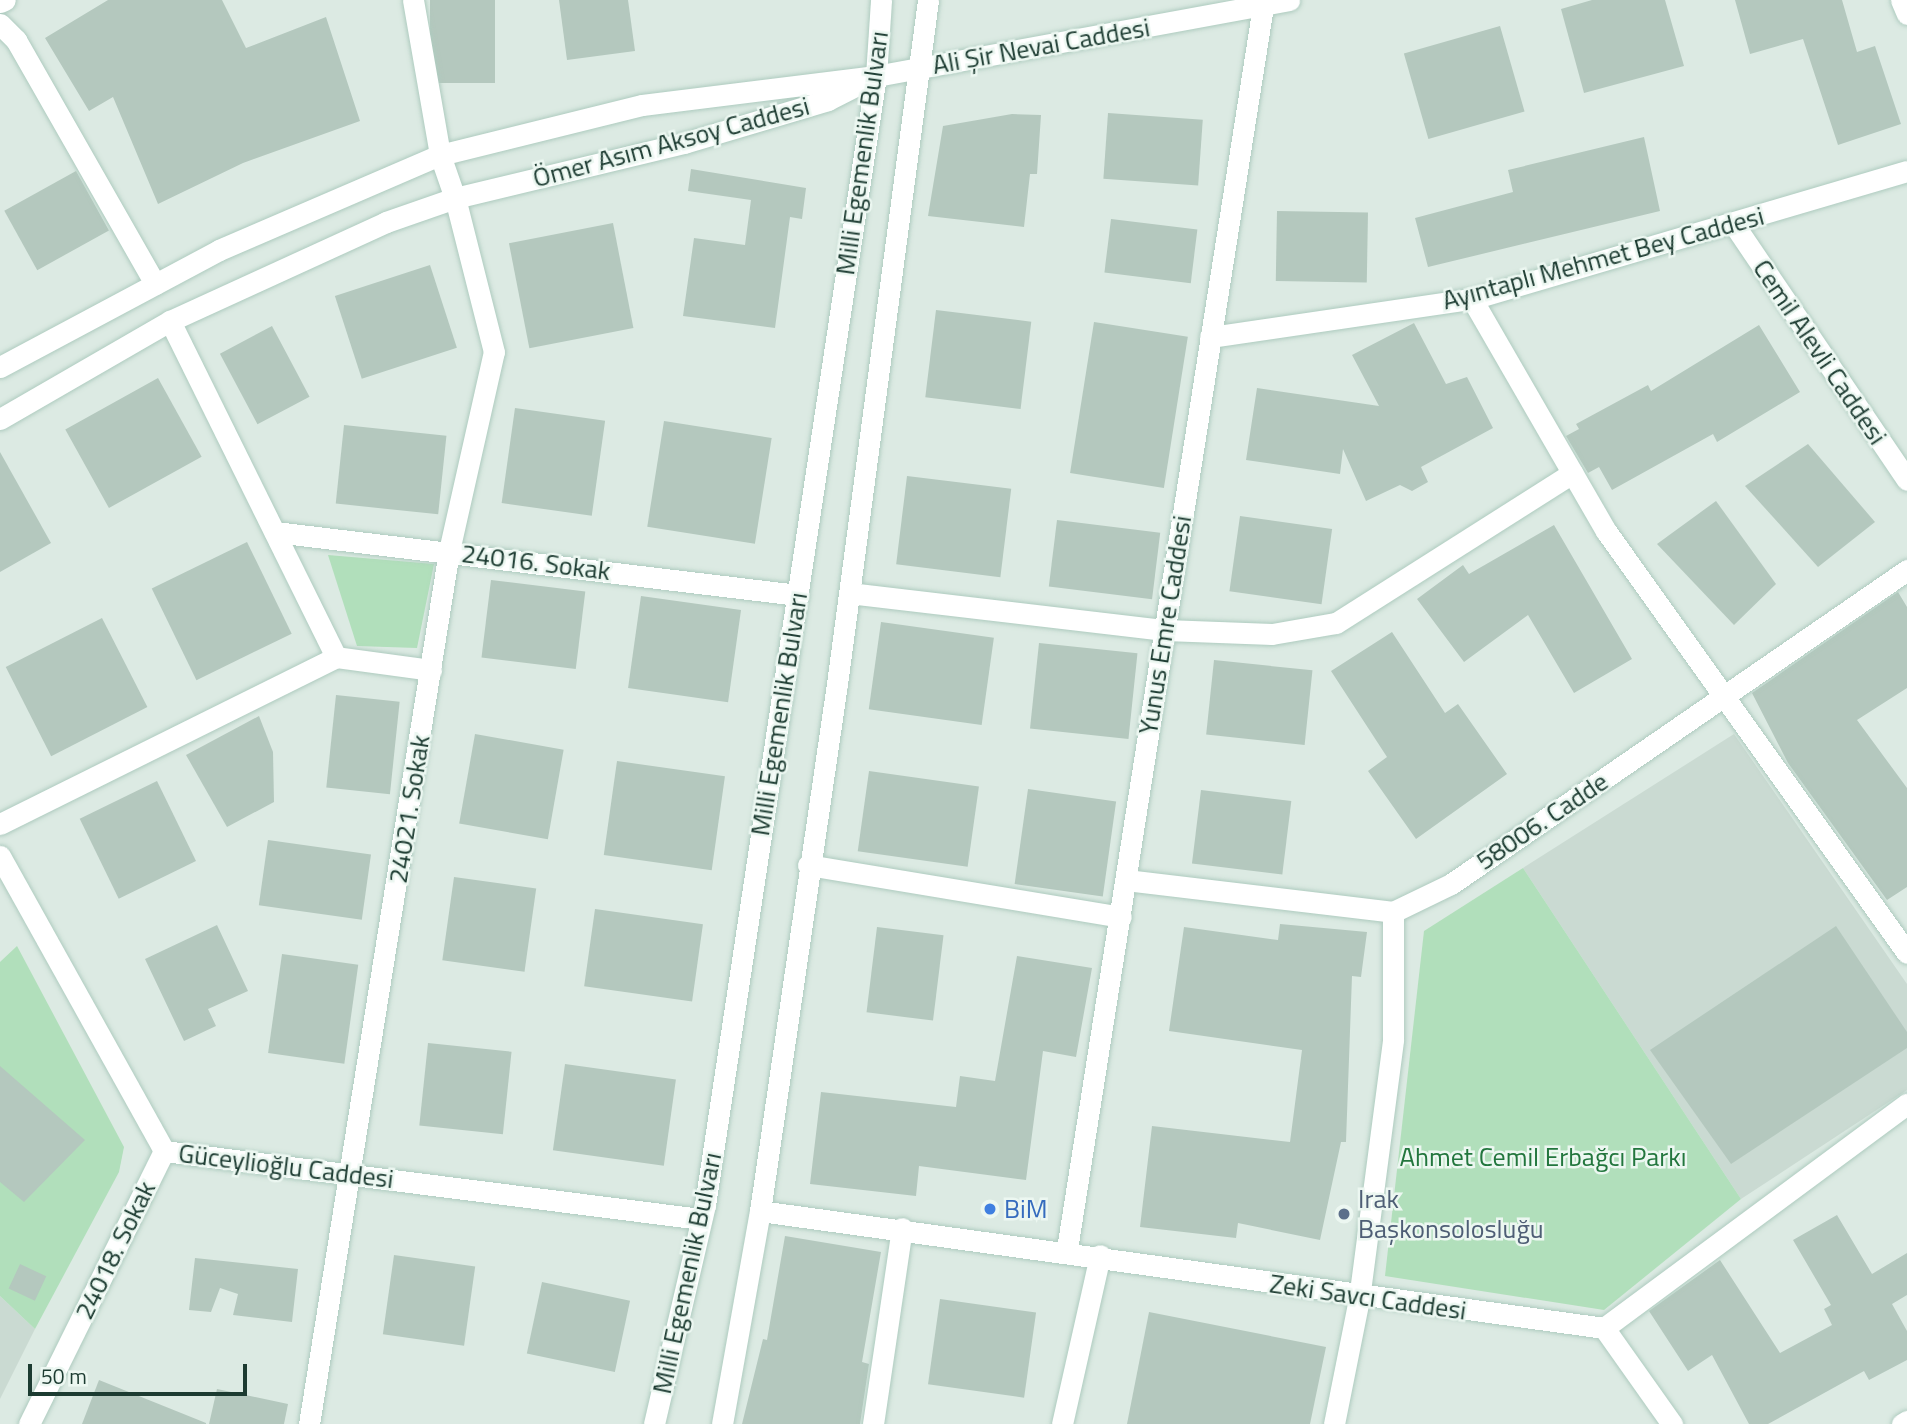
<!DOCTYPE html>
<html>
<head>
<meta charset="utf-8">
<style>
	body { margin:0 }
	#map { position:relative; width:1907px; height:1424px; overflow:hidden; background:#dceae3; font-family:"Titillium Web",sans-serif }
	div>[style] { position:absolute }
	.built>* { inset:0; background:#cadad2 }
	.green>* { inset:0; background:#b1dfbb }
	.building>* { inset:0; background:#b4c8be; transform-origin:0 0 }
	.roads { filter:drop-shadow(0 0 2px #aecbbf) drop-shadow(0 0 2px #aecbbf) }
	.minor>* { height:21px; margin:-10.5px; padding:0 10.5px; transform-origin:10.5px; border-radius:10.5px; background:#fff }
	.tertiary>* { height:21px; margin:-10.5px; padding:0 10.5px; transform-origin:10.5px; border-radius:10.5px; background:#fff }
	.secondary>* { height:21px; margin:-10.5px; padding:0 10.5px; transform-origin:10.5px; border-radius:10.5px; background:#fff }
	.dots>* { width:19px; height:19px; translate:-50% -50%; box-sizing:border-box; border:4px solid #ecf7f1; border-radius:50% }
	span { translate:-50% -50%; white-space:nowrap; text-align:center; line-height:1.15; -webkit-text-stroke:5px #ecf7f1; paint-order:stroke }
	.street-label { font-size:26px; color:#1c3b31 }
	.park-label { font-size:26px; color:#22763d }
	.service-label { font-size:26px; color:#4e5e75 }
	.left { translate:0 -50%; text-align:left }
	.shop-label { font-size:26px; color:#366cbe }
	.scale { position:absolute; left:28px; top:1364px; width:219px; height:32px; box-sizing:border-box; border:4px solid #1c3b31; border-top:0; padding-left:9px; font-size:21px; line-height:24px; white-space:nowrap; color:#1c3b31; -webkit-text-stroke:5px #ecf7f1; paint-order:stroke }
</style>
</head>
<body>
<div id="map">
	<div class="built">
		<div style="clip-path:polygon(1734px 734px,1907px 984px,1907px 1090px,1741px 1199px,1523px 868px)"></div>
		<div style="clip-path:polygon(0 1296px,35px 1329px,0 1399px)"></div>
	</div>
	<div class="green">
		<div style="clip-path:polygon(328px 555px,434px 564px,417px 648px,357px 646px)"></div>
		<div style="clip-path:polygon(1523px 868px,1741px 1199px,1604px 1310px,1385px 1276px,1424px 931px)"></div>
		<div style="clip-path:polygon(17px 946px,124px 1147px,119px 1172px,35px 1329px,0 1296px,0 962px)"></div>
	</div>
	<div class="building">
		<div style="clip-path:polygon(108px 0,222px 0,246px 48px,326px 17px,360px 121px,243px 163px,158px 204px,113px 97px,89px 111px,45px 38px)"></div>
		<div style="left:430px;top:0;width:65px;height:83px"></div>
		<div style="clip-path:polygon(559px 0,628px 0,635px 51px,567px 60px)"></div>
		<div style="clip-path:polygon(1592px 0,1665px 0,1684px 66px,1584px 93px,1561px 9px)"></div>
		<div style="clip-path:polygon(1735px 0,1842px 0,1857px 52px,1875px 46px,1901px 124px,1838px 145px,1803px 39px,1750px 54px)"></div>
		<div style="left:1500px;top:26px;width:89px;height:100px;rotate:74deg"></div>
		<div style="left:1108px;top:113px;width:95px;height:66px;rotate:4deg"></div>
		<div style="clip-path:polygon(1012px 114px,1041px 115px,1037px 174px,1030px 174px,1024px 227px,928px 216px,943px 126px)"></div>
		<div style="clip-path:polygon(1644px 137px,1660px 211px,1428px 267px,1415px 218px,1513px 192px,1508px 170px)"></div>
		<div style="clip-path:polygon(691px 169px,806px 188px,802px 219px,790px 217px,775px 328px,683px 316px,694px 238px,745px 245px,751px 200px,688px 191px)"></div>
		<div style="left:76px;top:171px;width:68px;height:82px;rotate:61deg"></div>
		<div style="left:1277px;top:211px;width:91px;height:70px;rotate:1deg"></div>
		<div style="left:1111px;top:219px;width:87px;height:54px;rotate:7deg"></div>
		<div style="left:613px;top:223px;width:107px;height:106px;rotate:79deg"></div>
		<div style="left:430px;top:265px;width:87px;height:100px;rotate:72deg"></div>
		<div style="left:936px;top:310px;width:96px;height:88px;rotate:7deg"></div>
		<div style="left:1094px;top:322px;width:95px;height:153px;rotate:9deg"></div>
		<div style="clip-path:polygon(1414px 323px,1446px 384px,1467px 377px,1493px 428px,1421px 467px,1428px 482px,1412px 491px,1400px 485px,1366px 501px,1343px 449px,1340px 474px,1246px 460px,1257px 388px,1379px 406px,1352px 355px)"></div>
		<div style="clip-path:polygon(1759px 325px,1800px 392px,1717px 442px,1713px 434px,1612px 490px,1599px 467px,1588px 473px,1566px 436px,1579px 429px,1576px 424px,1648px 385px,1651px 391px)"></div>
		<div style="left:272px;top:326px;width:80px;height:59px;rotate:62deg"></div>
		<div style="left:158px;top:378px;width:90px;height:106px;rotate:61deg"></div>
		<div style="left:515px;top:408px;width:91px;height:96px;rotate:8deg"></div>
		<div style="left:664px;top:421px;width:109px;height:107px;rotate:9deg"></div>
		<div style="left:344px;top:425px;width:103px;height:79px;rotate:6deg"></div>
		<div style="clip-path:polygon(1808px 444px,1875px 522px,1818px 567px,1745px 486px)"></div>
		<div style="clip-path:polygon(0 452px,51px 543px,0 572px)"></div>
		<div style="left:907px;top:476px;width:105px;height:89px;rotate:7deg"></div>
		<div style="clip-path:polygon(1716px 501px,1776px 584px,1734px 625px,1657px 544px)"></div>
		<div style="left:1240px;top:516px;width:93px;height:76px;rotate:8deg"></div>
		<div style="left:1057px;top:520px;width:104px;height:67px;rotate:7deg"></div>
		<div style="clip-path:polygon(1554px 525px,1632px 659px,1574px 693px,1528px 615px,1464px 662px,1417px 599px,1463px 565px,1469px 574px)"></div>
		<div style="left:247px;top:542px;width:102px;height:106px;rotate:64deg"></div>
		<div style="left:491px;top:580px;width:95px;height:78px;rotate:7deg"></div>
		<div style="clip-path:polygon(1898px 592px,1907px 607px,1907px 688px,1857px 720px,1907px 788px,1907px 887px,1887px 900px,1788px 763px,1752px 693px)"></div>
		<div style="left:641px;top:596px;width:101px;height:93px;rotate:8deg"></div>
		<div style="left:102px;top:618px;width:100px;height:108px;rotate:63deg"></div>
		<div style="left:881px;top:622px;width:114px;height:88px;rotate:8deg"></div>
		<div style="clip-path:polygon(1392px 632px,1445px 713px,1458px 704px,1507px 774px,1416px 839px,1368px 771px,1387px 757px,1331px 671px)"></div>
		<div style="left:1039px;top:643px;width:99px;height:86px;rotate:6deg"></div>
		<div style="left:1214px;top:660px;width:99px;height:75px;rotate:6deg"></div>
		<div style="left:336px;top:695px;width:64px;height:93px;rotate:6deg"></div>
		<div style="clip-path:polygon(259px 716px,273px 752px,274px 802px,227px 827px,186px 755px)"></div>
		<div style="left:475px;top:734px;width:90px;height:91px;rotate:10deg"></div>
		<div style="left:617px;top:761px;width:109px;height:95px;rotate:8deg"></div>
		<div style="left:869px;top:771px;width:111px;height:81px;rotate:8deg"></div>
		<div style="left:157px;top:781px;width:89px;height:86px;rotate:64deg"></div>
		<div style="left:1028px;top:789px;width:89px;height:96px;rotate:8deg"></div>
		<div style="left:1201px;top:790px;width:91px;height:74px;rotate:7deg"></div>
		<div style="left:268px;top:840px;width:104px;height:66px;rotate:8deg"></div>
		<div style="left:454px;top:877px;width:83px;height:84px;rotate:8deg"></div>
		<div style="left:595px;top:909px;width:109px;height:78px;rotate:8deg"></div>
		<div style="clip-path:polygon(1280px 924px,1367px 932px,1361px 977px,1352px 976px,1346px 1142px,1341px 1142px,1320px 1240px,1238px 1223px,1236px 1238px,1140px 1227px,1152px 1126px,1290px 1142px,1302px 1050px,1169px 1031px,1184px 927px,1278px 940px)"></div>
		<div style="clip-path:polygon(217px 925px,248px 991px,208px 1009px,216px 1026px,184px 1041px,145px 959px)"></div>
		<div style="clip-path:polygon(1836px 926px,1907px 1032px,1907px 1048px,1731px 1164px,1650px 1050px)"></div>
		<div style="left:877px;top:927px;width:67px;height:86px;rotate:7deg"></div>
		<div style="left:282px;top:954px;width:77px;height:100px;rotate:8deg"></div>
		<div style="clip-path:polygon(1017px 956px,1092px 968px,1076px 1057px,1043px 1051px,1026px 1180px,919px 1166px,916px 1196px,810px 1184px,821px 1092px,956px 1107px,960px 1076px,995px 1081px)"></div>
		<div style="left:428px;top:1043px;width:84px;height:83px;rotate:6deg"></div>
		<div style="left:565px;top:1064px;width:112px;height:87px;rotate:8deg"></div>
		<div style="clip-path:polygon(0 1066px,85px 1140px,24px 1202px,0 1182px)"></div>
		<div style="clip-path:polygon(1837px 1215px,1872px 1274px,1907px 1253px,1907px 1295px,1892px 1304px,1907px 1331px,1907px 1360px,1869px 1380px,1864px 1371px,1768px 1424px,1749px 1424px,1712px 1355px,1688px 1371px,1649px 1311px,1720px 1260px,1780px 1353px,1832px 1325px,1824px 1309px,1831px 1305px,1793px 1240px)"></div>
		<div style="clip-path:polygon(785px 1236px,881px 1252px,862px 1362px,869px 1364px,860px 1424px,742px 1424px,763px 1339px,767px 1340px)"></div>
		<div style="left:394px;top:1255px;width:82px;height:80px;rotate:8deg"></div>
		<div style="clip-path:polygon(195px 1258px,298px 1269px,292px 1322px,233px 1315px,238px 1294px,220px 1288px,211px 1312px,189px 1310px)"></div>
		<div style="left:20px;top:1264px;width:29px;height:27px;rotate:25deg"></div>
		<div style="left:542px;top:1282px;width:90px;height:73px;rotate:12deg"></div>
		<div style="left:940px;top:1299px;width:97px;height:86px;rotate:8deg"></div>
		<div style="clip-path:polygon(1149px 1312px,1326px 1347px,1310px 1424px,1127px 1424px)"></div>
		<div style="clip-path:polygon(99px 1380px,206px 1423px,206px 1424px,82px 1424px)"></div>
		<div style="clip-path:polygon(217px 1389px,288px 1404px,284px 1424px,209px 1424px)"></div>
	</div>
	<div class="roads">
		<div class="minor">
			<div style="left:1901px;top:0;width:15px;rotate:67deg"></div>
			<div style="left:0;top:2px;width:5px;rotate:-22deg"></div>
			<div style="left:0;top:24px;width:23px;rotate:45deg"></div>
			<div style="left:16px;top:40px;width:281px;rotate:60.3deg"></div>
			<div style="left:1733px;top:223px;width:310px;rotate:55.9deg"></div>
			<div style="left:1472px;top:299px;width:268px;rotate:60deg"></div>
			<div style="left:1606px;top:531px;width:518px;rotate:54.5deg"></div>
			<div style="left:1210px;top:337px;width:265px;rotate:-8.3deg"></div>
			<div style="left:1472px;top:299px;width:453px;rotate:-16.4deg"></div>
			<div style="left:275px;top:532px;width:527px;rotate:6.87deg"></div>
			<div style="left:849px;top:593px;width:318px;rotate:6.7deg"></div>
			<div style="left:1165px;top:630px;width:107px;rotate:2.1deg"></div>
			<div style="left:1272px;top:634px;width:65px;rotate:-9.8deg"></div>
			<div style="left:1336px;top:623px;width:280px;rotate:-32.4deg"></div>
			<div style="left:336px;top:657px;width:96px;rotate:7.8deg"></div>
			<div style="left:0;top:824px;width:375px;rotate:-26.4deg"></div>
			<div style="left:336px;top:657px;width:375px;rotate:-116.3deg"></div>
			<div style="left:808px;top:865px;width:317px;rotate:9.4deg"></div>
			<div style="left:1126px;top:880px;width:269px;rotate:6.8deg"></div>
			<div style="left:1393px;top:912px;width:64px;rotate:-25.8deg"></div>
			<div style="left:1451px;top:884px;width:554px;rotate:-34.55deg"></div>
			<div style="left:760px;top:1211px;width:852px;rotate:7.89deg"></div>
			<div style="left:1604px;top:1328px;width:377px;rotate:-36.5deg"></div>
			<div style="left:1067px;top:1249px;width:1264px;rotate:-81.04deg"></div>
			<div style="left:1604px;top:1328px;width:118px;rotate:54.7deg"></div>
			<div style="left:309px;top:1424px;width:884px;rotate:-80.89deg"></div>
			<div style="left:449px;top:551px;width:204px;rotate:-77.3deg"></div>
			<div style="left:494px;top:352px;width:159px;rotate:-104.2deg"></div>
			<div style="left:873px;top:1424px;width:198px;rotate:-81.6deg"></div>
			<div style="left:1062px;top:1424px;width:173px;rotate:-77.3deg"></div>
			<div style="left:1334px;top:1424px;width:127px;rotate:-78.7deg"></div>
			<div style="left:1359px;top:1299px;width:262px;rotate:-82.5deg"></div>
			<div style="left:1393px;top:1039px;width:127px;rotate:-90deg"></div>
			<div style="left:1902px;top:1424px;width:6px;rotate:-31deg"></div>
		</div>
		<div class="tertiary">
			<div style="left:413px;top:0;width:157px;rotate:80.1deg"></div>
			<div style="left:440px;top:155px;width:46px;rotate:70.8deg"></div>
			<div style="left:0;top:367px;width:248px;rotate:-28.1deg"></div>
			<div style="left:219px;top:250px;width:241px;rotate:-23.3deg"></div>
			<div style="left:440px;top:155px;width:208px;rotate:-13.9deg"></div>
			<div style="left:642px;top:105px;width:236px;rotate:-7.1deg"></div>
			<div style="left:876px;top:76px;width:420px;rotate:-10.4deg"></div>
			<div style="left:0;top:419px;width:196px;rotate:-30deg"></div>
			<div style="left:170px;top:321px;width:238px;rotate:-24.6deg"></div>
			<div style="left:386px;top:222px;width:73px;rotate:-19.2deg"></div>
			<div style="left:455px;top:198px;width:236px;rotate:-13.5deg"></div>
			<div style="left:684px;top:143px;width:150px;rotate:-16.6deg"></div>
			<div style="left:828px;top:100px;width:38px;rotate:-27deg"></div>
			<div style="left:0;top:856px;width:338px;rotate:60.9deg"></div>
			<div style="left:164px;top:1151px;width:541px;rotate:7.22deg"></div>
			<div style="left:29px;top:1424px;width:305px;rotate:-63.7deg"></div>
		</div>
		<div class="secondary">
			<div style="left:654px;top:1424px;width:225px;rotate:-76.9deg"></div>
			<div style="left:705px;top:1205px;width:1142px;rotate:-81.39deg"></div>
			<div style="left:876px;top:76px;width:76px;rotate:-86.2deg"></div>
			<div style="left:722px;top:1424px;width:216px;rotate:-79.9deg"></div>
			<div style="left:760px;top:1211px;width:533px;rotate:-81.69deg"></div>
			<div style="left:837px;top:684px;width:690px;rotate:-82.42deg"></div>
		</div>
	</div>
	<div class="dots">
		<div style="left:990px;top:1209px;background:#3f7fe0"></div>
		<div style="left:1344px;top:1214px;background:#5c6f8a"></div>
	</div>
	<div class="street-label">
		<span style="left:1041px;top:46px;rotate:-10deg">Ali Şir Nevai Caddesi</span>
		<span style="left:671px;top:142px;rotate:-15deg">Ömer Asım Aksoy Caddesi</span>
		<span style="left:862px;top:153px;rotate:-82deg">Milli Egemenlik Bulvarı</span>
		<span style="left:1603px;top:258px;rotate:-15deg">Ayıntaplı Mehmet Bey Caddesi</span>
		<span style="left:1820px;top:352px;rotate:56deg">Cemil Alevli Caddesi</span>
		<span style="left:536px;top:562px;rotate:7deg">24016. Sokak</span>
		<span style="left:1165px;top:625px;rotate:-81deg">Yunus Emre Caddesi</span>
		<span style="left:779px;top:714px;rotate:-81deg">Milli Egemenlik Bulvarı</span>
		<span style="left:409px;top:809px;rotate:-81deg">24021. Sokak</span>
		<span style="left:1542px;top:821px;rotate:-34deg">58006. Cadde</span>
		<span style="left:286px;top:1166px;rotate:7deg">Güceylioğlu Caddesi</span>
		<span style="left:115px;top:1250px;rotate:-64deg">24018. Sokak</span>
		<span style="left:687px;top:1273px;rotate:-78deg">Milli Egemenlik Bulvarı</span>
		<span style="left:1368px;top:1297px;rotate:8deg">Zeki Savcı Caddesi</span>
	</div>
	<div class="park-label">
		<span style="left:1543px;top:1157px">Ahmet Cemil Erbağcı Parkı</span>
	</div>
	<div class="service-label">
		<span class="left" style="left:1358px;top:1214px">Irak<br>Başkonsolosluğu</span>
	</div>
	<div class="shop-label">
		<span class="left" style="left:1004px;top:1209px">BiM</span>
	</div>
	<div class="scale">50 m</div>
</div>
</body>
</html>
